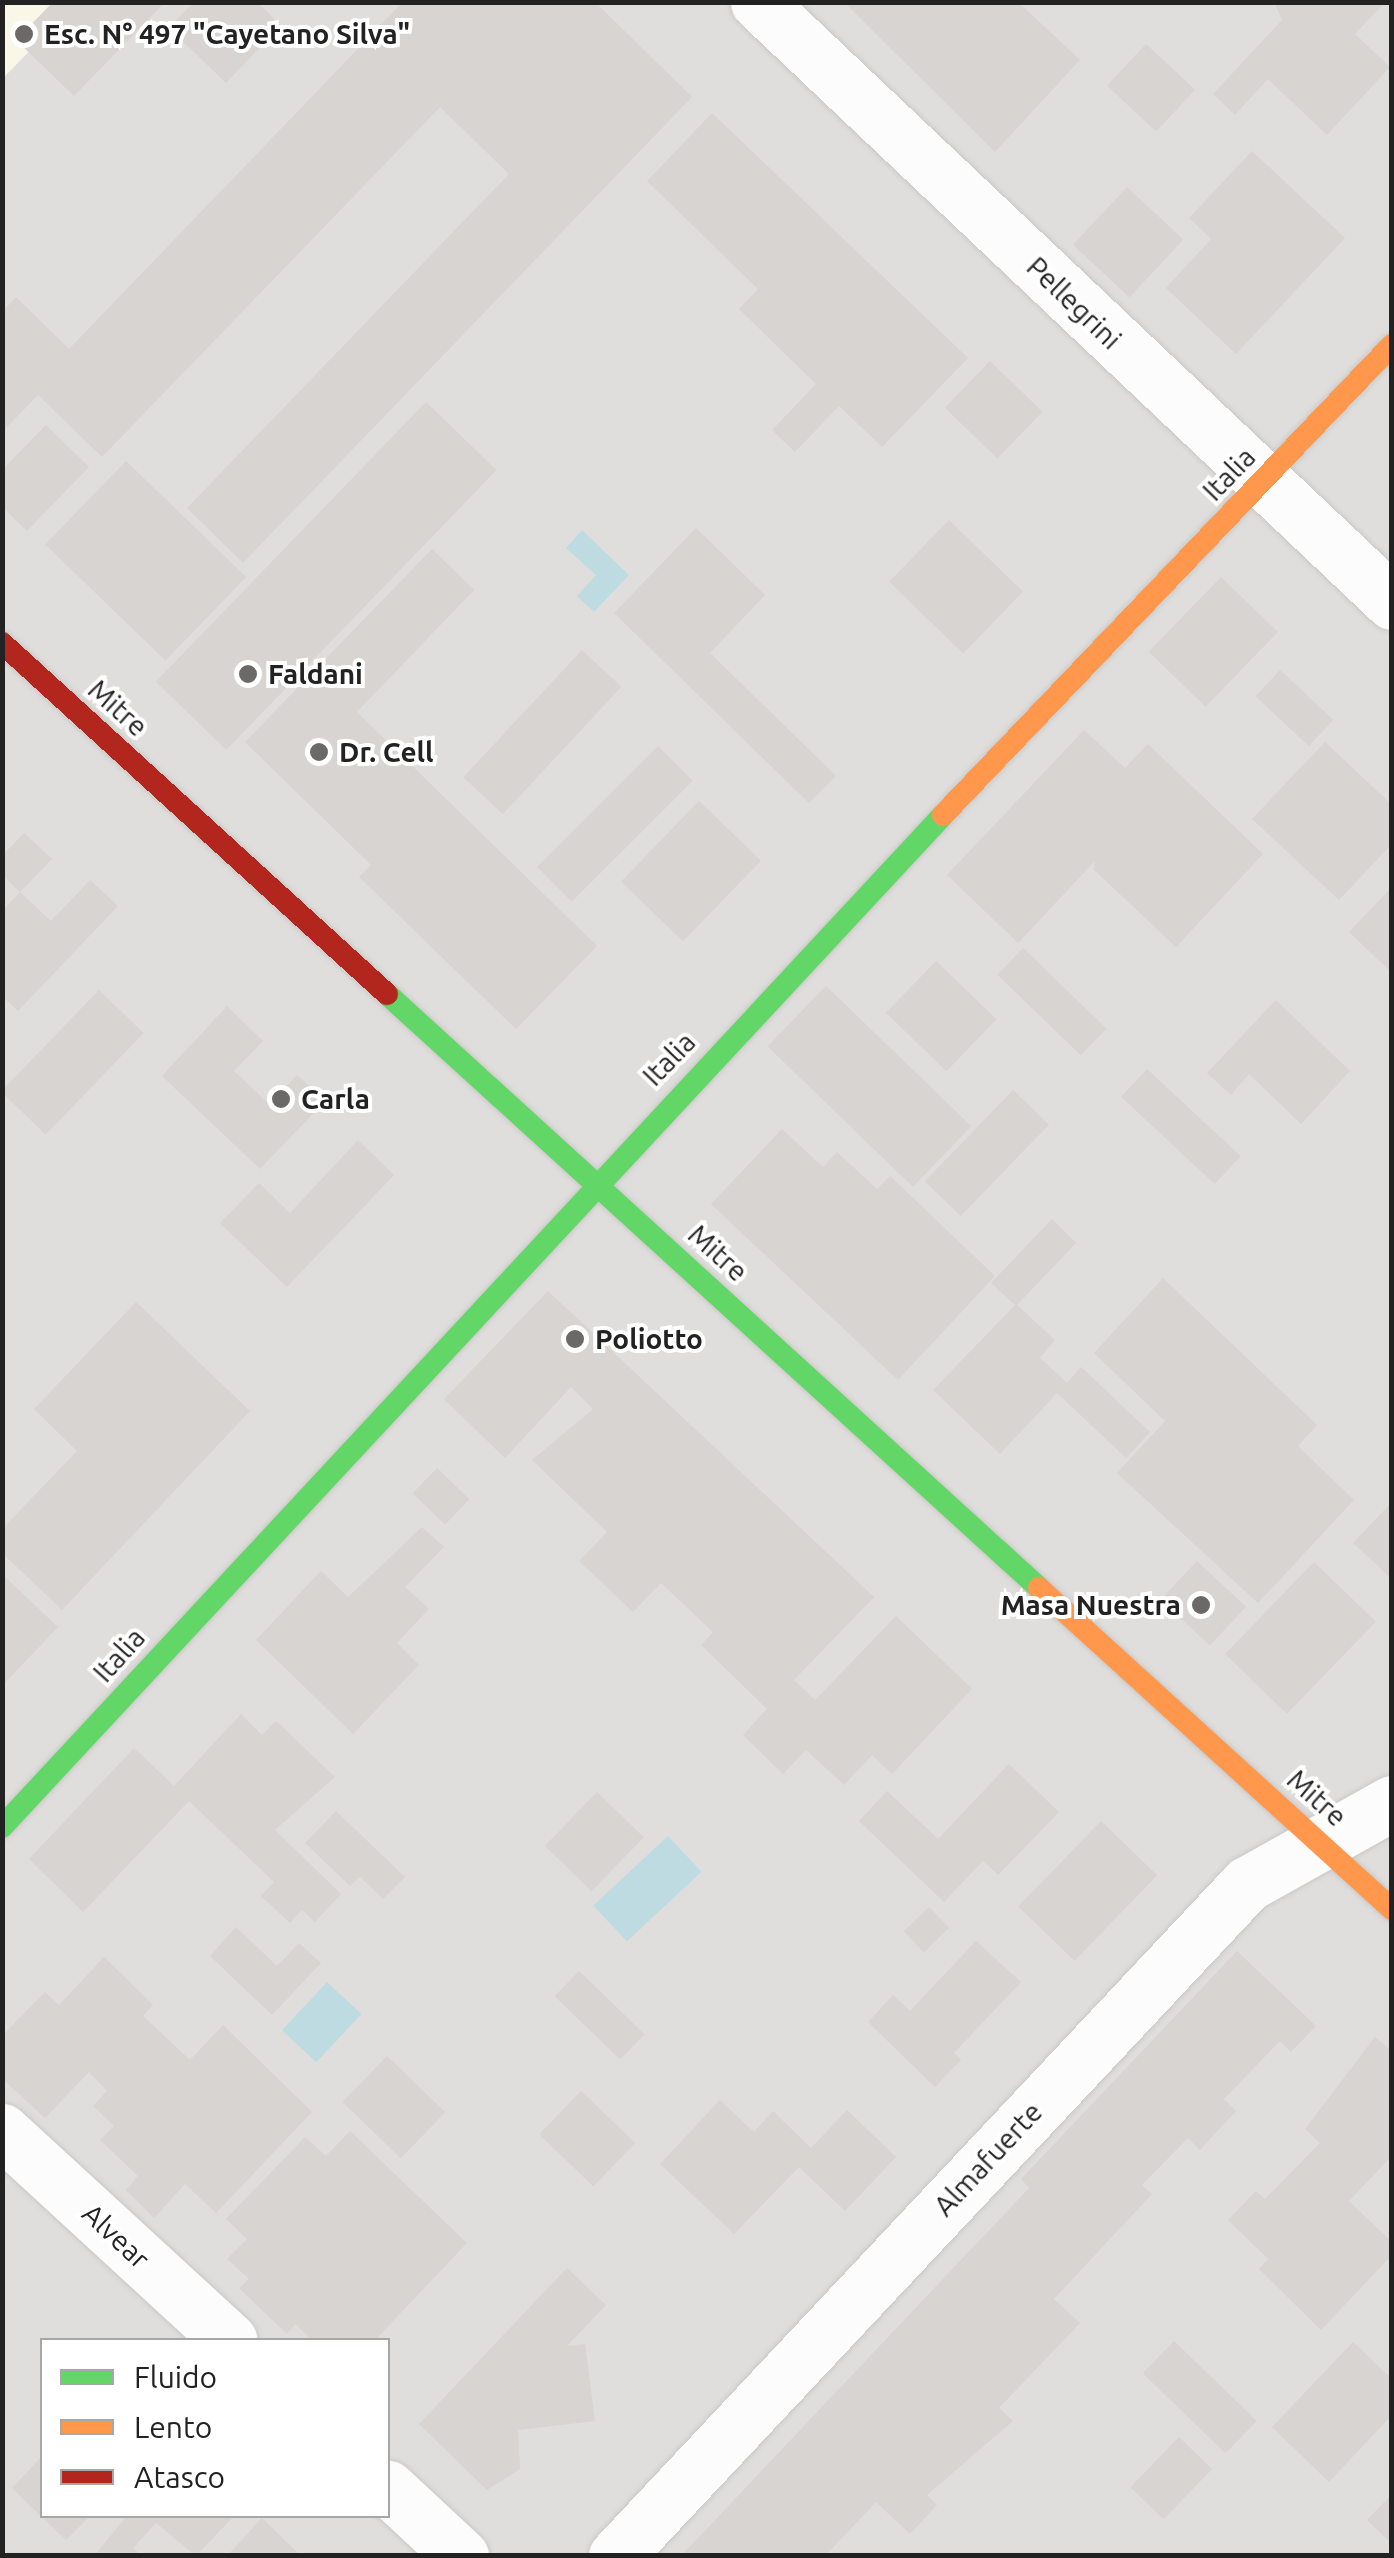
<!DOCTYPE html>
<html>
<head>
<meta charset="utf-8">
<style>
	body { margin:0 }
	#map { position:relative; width:1394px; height:2558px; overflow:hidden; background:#f0eeeb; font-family:Ubuntu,sans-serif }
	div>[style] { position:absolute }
	.residential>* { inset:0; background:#dfdedc }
	.education>* { inset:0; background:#f8f7e8 }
	.water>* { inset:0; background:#bfdbe2; transform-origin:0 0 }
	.building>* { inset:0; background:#d7d4d2; transform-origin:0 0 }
	.roads { filter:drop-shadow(0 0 2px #c9c8c7) drop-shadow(0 0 2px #c9c8c7) }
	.street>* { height:55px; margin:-27.5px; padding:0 27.5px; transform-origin:27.5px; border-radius:27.5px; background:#fdfcfc }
	.fast>* { height:22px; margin:-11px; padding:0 11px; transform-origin:11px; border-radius:11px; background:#63d668 }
	.slow>* { height:22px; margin:-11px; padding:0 11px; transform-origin:11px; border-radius:11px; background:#ff974d }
	.jam>* { height:22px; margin:-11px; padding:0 11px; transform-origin:11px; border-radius:11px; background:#b3261e }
	.dots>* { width:28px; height:28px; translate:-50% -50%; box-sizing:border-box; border:5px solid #fff; border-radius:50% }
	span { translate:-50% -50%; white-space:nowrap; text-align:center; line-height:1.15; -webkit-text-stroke:8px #fff; paint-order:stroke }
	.poi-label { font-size:28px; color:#222; font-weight:700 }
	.left { translate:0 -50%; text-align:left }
	.right { translate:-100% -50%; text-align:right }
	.street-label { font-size:28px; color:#222 }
	.frame { position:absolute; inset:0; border:5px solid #222; pointer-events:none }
	.legend { position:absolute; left:40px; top:2338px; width:350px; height:180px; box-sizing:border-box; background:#fff; border:2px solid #a7a7a7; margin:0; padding:12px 18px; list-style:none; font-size:30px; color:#222 }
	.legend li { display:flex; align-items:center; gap:20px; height:50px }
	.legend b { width:50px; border:2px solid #a7a7a7 }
</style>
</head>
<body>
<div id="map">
	<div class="residential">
		<div style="clip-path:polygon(evenodd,3px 3px,1391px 3px,1391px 2555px,3px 2556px,3px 3px,42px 2340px,388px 2340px,388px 2516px,42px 2516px,42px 2340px)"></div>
	</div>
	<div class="education">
		<div style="clip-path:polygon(2px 3px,77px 3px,4px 77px,2px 76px)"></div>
	</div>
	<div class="water">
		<div style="clip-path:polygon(582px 530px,629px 575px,594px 612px,577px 596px,596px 575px,566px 548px)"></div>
		<div style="left:668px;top:1836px;width:49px;height:102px;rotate:47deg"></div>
		<div style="left:327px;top:1982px;width:47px;height:66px;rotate:43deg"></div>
	</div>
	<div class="building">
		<div style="clip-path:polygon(53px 2px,165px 2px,74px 96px,16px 40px)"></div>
		<div style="clip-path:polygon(194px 2px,257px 2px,281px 25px,226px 83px,169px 28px)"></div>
		<div style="clip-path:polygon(403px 2px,595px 2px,692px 97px,243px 563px,187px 508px,509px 174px,440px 107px,102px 457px,38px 395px,2px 432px,2px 312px,16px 297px,69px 349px)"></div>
		<div style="clip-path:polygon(844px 2px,1018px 2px,1080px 60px,995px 152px)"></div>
		<div style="clip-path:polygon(1274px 2px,1385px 2px,1355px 34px,1390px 67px,1327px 135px,1268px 79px,1235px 115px,1213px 94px,1282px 20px)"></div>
		<div style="left:1146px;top:44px;width:67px;height:57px;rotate:43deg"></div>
		<div style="clip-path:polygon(712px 113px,968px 358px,882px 447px,839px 406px,795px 452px,772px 430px,816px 384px,739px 309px,758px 289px,647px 181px)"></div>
		<div style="clip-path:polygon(1252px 151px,1345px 238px,1236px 354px,1166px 288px,1211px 239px,1189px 218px)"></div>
		<div style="left:1127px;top:187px;width:77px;height:79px;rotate:43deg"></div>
		<div style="left:990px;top:361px;width:73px;height:65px;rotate:44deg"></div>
		<div style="left:426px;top:402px;width:98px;height:389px;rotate:44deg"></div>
		<div style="clip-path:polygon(46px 425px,89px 467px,27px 531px,2px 507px,2px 470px)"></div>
		<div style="left:126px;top:461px;width:167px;height:116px;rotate:44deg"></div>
		<div style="left:949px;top:520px;width:103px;height:86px;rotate:44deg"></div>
		<div style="clip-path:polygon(696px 528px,765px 595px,710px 653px,836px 776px,809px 803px,614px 613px)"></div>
		<div style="clip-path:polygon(432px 549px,474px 590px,357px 712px,597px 946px,516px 1029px,359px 877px,371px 865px,245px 742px)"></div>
		<div style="left:1221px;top:577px;width:79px;height:104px;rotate:44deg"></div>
		<div style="left:582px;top:650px;width:54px;height:174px;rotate:43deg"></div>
		<div style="left:1280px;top:670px;width:73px;height:36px;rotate:43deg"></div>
		<div style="clip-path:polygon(1084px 730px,1125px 768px,1148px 744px,1263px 854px,1176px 947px,1093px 869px,1095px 861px,1018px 943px,947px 875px)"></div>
		<div style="clip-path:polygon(1325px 742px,1392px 805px,1392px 844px,1339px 900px,1252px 819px)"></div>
		<div style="left:658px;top:746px;width:49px;height:171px;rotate:45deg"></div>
		<div style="left:699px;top:801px;width:86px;height:112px;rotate:44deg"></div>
		<div style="clip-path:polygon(24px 833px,52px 859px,20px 892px,2px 875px,2px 856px)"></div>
		<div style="clip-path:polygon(90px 880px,118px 906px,18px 1011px,2px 996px,2px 911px,20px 892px,51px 921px)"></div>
		<div style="clip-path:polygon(1392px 887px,1392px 973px,1349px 932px)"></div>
		<div style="left:1023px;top:948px;width:116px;height:37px;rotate:44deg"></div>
		<div style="left:936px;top:961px;width:84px;height:72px;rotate:44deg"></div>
		<div style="left:826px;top:986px;width:202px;height:84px;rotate:44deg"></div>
		<div style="left:99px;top:990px;width:62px;height:141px;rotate:44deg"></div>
		<div style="clip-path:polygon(1276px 1000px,1350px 1071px,1301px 1124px,1249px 1074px,1231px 1095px,1207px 1073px)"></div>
		<div style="clip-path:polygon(227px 1006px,263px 1041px,234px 1071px,269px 1104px,297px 1075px,325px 1101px,260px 1169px,162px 1076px)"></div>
		<div style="left:1147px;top:1069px;width:128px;height:38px;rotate:43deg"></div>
		<div style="left:1013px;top:1090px;width:50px;height:127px;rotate:44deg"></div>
		<div style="clip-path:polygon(782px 1129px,823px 1167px,837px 1152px,877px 1189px,890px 1176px,995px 1276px,898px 1380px,711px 1204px)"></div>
		<div style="clip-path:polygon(358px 1140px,394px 1175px,287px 1287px,220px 1223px,259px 1183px,290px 1213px)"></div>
		<div style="clip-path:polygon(1052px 1219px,1076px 1243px,1017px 1305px,1055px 1340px,1040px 1358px,1067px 1383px,1081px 1367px,1150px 1432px,1126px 1458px,1057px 1393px,1000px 1454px,933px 1390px,1015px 1305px,991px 1283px)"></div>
		<div style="clip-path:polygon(1163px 1278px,1317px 1425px,1298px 1446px,1354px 1500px,1258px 1603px,1117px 1473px,1165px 1421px,1094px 1353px)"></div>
		<div style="clip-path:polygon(548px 1291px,874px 1597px,794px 1680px,815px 1700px,896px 1616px,972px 1689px,892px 1774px,872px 1755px,844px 1785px,806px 1750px,783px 1774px,743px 1735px,767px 1709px,701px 1645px,713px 1632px,661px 1583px,633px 1612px,579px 1561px,607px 1532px,532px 1460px,593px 1409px,571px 1387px,505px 1458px,444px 1399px)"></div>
		<div style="clip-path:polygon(136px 1302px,250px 1411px,62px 1610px,2px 1553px,2px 1529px,77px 1451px,34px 1409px)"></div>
		<div style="left:437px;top:1468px;width:45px;height:35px;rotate:44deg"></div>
		<div style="clip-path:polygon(1392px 1502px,1392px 1579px,1353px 1543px)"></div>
		<div style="clip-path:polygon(422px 1527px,444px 1547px,405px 1587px,429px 1609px,397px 1643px,419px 1665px,353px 1734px,256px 1640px,321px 1571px,348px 1597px)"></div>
		<div style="left:1197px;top:1561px;width:67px;height:53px;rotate:43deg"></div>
		<div style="left:1314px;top:1562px;width:86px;height:128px;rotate:44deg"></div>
		<div style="clip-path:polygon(2px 1574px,58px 1627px,2px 1686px)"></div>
		<div style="clip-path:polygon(241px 1714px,262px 1735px,276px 1721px,335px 1777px,275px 1830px,341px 1894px,315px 1922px,302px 1910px,290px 1923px,261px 1896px,274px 1882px,189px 1801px,83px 1912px,29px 1859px,134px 1748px,174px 1786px)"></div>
		<div style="clip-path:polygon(1009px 1764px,1059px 1812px,998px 1875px,983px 1861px,944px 1902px,859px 1821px,887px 1791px,938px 1839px)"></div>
		<div style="left:597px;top:1792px;width:65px;height:75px;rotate:44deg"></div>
		<div style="clip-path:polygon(336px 1811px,405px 1877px,383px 1899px,360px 1877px,350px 1886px,305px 1843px)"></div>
		<div style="left:1101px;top:1821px;width:78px;height:119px;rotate:44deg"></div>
		<div style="left:929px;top:1907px;width:29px;height:35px;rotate:46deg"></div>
		<div style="clip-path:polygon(236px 1927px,277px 1966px,299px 1943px,321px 1963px,272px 2015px,210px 1956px)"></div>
		<div style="clip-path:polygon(976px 1941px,1021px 1982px,954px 2053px,961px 2060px,935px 2087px,868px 2022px,893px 1995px,910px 2011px)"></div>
		<div style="clip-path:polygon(1237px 1951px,1316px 2026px,1291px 2052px,1280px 2041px,1224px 2099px,1236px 2111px,1200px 2150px,1188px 2138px,1142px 2185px,1152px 2194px,1054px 2299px,1080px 2323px,999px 2408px,1013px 2421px,927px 2495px,937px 2505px,910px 2534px,876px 2502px,825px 2556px,681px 2556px,1029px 2188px,1021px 2179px)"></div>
		<div style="clip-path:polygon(104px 1957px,153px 2005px,143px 2016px,190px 2060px,223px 2025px,312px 2112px,216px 2213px,185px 2184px,154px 2218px,126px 2190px,138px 2176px,100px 2140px,114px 2126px,93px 2106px,107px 2091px,89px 2072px,45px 2118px,2px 2078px,2px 2036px,45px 1992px,59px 2005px)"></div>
		<div style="left:579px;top:1971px;width:91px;height:35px;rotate:44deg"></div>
		<div style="clip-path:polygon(1375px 2037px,1392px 2051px,1392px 2156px,1349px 2201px,1392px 2242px,1392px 2255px,1321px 2330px,1259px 2269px,1268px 2259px,1228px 2220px,1256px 2191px,1265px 2199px,1320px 2143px,1305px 2129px)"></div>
		<div style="left:387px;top:2056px;width:81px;height:64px;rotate:44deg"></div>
		<div style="left:581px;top:2091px;width:75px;height:60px;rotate:44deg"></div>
		<div style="clip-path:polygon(720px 2100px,754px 2132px,773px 2111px,811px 2148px,847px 2110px,896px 2157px,845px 2211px,799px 2167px,734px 2234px,660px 2164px)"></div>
		<div style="clip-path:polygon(350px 2131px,467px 2243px,375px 2340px,312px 2340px,295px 2324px,287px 2334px,239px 2288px,249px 2279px,227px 2259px,247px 2239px,226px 2219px,305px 2137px,326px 2156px)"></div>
		<div style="clip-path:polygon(567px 2268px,606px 2305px,567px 2346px,585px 2344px,595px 2421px,518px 2430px,520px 2469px,487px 2490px,419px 2424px)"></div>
		<div style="left:1174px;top:2341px;width:115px;height:45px;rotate:44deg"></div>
		<div style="clip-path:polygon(1353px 2342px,1392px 2379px,1392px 2415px,1329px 2482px,1272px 2427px)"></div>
		<div style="left:1179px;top:2437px;width:46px;height:70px;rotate:44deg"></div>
		<div style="clip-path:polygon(42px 2456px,42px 2516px,90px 2516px,66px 2540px,12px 2488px)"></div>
		<div style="clip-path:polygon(1392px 2494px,1392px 2537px,1388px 2540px,1367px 2520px)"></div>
		<div style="clip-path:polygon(127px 2516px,234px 2516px,196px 2556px,156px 2523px,133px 2548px,142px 2556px,94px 2556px)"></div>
		<div style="clip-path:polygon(262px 2518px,301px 2556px,227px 2556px)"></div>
	</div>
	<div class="roads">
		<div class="street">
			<div style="left:758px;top:2px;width:873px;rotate:43.42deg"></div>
			<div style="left:2px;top:2131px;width:309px;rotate:42.6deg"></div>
			<div style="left:388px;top:2488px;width:100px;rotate:43deg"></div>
			<div style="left:616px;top:2556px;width:922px;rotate:-46.8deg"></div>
			<div style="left:1247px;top:1884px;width:166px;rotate:-29.2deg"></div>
		</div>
		<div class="fast">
			<div style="left:387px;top:994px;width:882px;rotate:42.33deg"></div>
			<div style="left:2px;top:1827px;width:1382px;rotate:-47.08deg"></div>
		</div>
		<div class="slow">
			<div style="left:943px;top:815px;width:650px;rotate:-46.31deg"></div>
			<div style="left:1039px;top:1588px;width:477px;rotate:42.3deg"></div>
		</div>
		<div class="jam">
			<div style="left:2px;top:643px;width:521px;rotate:42.36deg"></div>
		</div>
	</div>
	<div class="dots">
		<div style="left:24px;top:34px;background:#6a6968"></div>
		<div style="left:248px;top:674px;background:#6a6968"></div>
		<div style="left:319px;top:752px;background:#6a6968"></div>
		<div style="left:281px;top:1099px;background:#6a6968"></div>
		<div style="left:575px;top:1339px;background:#6a6968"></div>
		<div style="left:1201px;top:1605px;background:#6a6968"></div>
	</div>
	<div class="poi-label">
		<span class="left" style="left:44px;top:34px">Esc. N° 497 "Cayetano Silva"</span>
		<span class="left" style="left:268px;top:674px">Faldani</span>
		<span class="left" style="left:339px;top:752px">Dr. Cell</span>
		<span class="left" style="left:301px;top:1099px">Carla</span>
		<span class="left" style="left:595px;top:1339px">Poliotto</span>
		<span class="right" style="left:1181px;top:1605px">Masa Nuestra</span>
	</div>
	<div class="street-label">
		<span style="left:1074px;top:303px;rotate:44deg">Pellegrini</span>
		<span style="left:1229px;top:474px;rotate:-46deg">Italia</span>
		<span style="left:118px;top:708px;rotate:42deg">Mitre</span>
		<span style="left:669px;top:1059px;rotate:-46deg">Italia</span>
		<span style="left:718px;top:1253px;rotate:42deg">Mitre</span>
		<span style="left:119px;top:1655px;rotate:-48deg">Italia</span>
		<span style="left:1317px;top:1798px;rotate:42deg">Mitre</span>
		<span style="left:988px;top:2159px;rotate:-47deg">Almafuerte</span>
		<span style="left:116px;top:2236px;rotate:43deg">Alvear</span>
	</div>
	<div class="frame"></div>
	<ul class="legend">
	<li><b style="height:12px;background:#63d668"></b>Fluido</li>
	<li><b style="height:12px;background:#ff974d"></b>Lento</li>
	<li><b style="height:12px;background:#b3261e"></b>Atasco</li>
	</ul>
</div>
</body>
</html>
